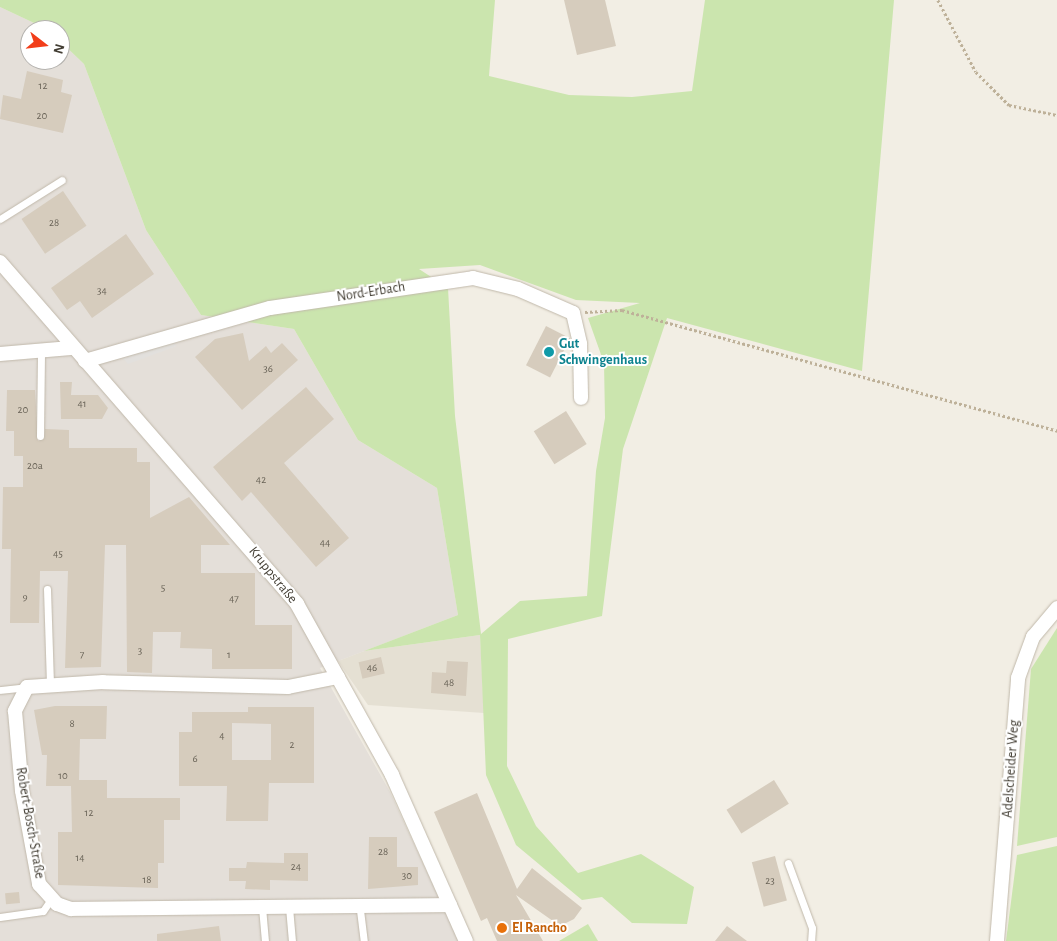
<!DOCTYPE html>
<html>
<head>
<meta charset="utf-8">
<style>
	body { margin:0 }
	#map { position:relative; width:1057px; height:941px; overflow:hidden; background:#f2eee4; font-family:"Alegreya Sans",sans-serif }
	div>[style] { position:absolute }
	.residential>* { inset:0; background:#e5e0d3 }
	.industrial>* { inset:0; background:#e4dfd9 }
	.green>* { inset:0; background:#cbe5ae }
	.parking>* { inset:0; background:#e2e0dd }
	.building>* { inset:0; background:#d6ccbd; transform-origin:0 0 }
	.path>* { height:2.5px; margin-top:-1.25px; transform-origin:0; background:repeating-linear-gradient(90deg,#beb199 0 2.5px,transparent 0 5px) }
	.roads { filter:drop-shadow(0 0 1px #c0b8aa) drop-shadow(0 0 1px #c0b8aa) }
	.service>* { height:7px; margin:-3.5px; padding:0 3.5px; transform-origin:3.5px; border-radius:3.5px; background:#fff }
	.minor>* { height:14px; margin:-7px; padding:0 7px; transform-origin:7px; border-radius:7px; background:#fff }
	.dots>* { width:14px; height:14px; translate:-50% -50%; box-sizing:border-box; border:2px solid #fff; border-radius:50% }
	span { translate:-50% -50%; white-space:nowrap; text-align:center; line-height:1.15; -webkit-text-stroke:4px #fff; paint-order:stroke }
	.number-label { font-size:11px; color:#686256 }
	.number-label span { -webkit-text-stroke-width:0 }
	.street-label { font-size:14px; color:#433e34 }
	.culture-label { font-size:14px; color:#0d838f; font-weight:700 }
	.left { translate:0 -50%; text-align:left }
	.food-label { font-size:14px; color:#c56008; font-weight:700 }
	.north { position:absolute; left:20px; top:20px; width:50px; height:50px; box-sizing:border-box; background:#fff; border:1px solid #b4b2ae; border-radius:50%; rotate:106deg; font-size:14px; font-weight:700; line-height:20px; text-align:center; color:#433e34 }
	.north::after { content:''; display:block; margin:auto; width:18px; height:22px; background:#f23e1a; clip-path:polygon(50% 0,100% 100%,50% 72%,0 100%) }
</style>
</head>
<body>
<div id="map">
	<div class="residential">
		<div style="clip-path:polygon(480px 635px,484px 713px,368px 705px,338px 661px,364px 651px)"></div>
	</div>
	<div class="industrial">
		<div style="clip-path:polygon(0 7px,49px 30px,30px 30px,30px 60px,60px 60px,60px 41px,84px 64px,146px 230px,201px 315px,294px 329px,358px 440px,437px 488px,458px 615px,320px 668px,390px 792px,459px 941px,0 941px)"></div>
	</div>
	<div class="green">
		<div style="clip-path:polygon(evenodd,0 0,495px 0,489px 76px,569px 95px,632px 97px,692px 91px,705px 0,894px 0,862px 371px,667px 318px,623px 449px,602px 616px,508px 639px,507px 766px,536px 826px,578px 873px,641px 854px,694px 887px,687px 924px,632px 923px,602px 897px,582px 900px,516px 845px,486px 775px,480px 635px,364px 651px,458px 615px,437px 488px,358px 440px,294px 329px,201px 315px,146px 230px,84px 64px,60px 41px,60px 30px,49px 30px,0 7px,0 0,480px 265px,576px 300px,640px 303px,588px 318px,604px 363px,605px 418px,596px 471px,587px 596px,520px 601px,481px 634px,455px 416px,448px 288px,419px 269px,480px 265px)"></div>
		<div style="clip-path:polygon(1057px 628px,1057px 837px,1017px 846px,1031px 669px)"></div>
		<div style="clip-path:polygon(1057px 846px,1057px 941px,1006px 941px,1017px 855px)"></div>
		<div style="clip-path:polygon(588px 924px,598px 941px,559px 941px)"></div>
	</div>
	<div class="parking">
		<div style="clip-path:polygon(170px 338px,177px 346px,128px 364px,120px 355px)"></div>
	</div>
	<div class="building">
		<div style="clip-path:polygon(564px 0,605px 0,616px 46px,577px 55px)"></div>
		<div style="clip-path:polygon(27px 71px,63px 80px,61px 92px,72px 95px,63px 133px,0 119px,3px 95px,21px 99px)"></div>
		<div style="left:63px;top:191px;width:42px;height:50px;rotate:56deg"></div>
		<div style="clip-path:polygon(126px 234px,154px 274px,92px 318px,80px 301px,67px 310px,51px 288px)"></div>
		<div style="left:546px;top:326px;width:27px;height:44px;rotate:27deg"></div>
		<div style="clip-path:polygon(243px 333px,249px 361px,266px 346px,271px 353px,282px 343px,298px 360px,242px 410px,195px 357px,215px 339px)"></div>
		<div style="clip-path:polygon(60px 382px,72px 382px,71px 395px,98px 395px,108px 408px,102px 419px,61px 419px)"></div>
		<div style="clip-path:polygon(306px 387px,334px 419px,284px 463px,349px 538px,316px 567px,251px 492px,242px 501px,213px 467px)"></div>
		<div style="clip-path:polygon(7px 390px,35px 390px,38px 441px,44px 439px,45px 429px,69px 430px,69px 448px,137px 448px,137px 462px,150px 462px,150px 518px,189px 497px,230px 545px,201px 545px,201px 573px,255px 573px,255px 625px,292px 625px,292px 669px,212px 669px,212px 649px,180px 648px,181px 632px,153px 632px,152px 673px,127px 672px,126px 545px,105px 545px,101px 667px,65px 668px,68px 571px,40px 571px,39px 623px,10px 623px,11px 549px,2px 549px,3px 487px,23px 487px,23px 456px,14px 456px,14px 431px,6px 431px)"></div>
		<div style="left:566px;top:411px;width:39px;height:38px;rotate:58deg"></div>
		<div style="left:381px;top:657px;width:17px;height:23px;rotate:77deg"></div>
		<div style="clip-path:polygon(447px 661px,468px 662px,466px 696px,431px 693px,432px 672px,446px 673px)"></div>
		<div style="clip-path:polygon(55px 706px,107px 706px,106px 739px,80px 739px,79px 780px,107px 780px,107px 798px,180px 798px,180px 820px,164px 820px,164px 863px,158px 863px,158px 888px,58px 885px,58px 832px,72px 832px,71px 786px,46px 786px,47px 755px,42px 755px,34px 710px)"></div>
		<div style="clip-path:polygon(evenodd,248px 707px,314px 707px,314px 783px,269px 783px,268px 821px,226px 821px,227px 786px,179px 786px,179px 732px,192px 732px,192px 712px,248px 712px,248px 707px,232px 723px,271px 724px,271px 760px,232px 760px,232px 723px)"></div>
		<div style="left:774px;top:780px;width:28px;height:56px;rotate:58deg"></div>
		<div style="clip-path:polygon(477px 793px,517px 889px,532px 868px,582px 908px,574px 919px,560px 926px,516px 895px,543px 941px,497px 941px,487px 918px,481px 921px,434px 812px)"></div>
		<div style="clip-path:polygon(369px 837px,397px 837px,397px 867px,418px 867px,418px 885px,368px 889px)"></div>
		<div style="clip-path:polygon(284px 853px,308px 853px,308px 881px,270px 880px,270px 890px,245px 889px,246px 881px,229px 881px,229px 868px,246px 868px,247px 862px,284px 863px)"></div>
		<div style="left:775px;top:856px;width:46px;height:24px;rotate:75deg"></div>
		<div style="left:19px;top:892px;width:11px;height:14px;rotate:85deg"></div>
		<div style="clip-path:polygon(219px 926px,221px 941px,157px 941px,157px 934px)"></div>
		<div style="clip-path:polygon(727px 926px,747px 941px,715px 941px)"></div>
	</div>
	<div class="path">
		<div style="left:938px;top:0;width:81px;rotate:62.2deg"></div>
		<div style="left:976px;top:72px;width:47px;rotate:45deg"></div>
		<div style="left:1009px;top:105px;width:49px;rotate:11.8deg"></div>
		<div style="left:585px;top:312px;width:37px;rotate:-3deg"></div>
		<div style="left:622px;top:310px;width:452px;rotate:15.5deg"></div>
	</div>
	<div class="roads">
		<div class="service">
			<div style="left:0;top:219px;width:73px;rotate:-32.2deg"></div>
			<div style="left:40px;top:436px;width:85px;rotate:-89.3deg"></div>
			<div style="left:47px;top:589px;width:96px;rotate:88.2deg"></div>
			<div style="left:0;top:690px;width:27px;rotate:-6deg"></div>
			<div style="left:788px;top:863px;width:69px;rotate:69.7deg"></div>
			<div style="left:812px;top:928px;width:13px;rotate:94deg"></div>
			<div style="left:262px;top:907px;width:34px;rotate:85deg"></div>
			<div style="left:289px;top:907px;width:34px;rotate:85deg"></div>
			<div style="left:360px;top:910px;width:31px;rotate:83deg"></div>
			<div style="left:0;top:917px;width:43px;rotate:-7.9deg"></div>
			<div style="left:43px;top:911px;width:14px;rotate:-56deg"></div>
		</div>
		<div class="minor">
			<div style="left:0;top:262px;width:453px;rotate:49deg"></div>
			<div style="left:297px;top:604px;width:196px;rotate:60.9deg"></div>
			<div style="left:392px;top:775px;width:182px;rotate:66deg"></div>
			<div style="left:0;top:354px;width:71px;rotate:-4.8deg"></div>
			<div style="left:85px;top:361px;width:192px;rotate:-16deg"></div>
			<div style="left:270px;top:308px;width:205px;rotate:-8.4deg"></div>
			<div style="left:473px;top:278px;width:46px;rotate:13.7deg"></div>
			<div style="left:518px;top:289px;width:60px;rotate:23.6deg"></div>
			<div style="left:573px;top:313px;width:32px;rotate:77deg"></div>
			<div style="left:580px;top:344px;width:54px;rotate:88.9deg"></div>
			<div style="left:338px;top:677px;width:51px;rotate:168.7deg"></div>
			<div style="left:288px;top:687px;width:185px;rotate:-178.5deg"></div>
			<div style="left:103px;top:682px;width:76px;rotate:176.2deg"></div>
			<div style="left:27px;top:687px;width:27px;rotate:117deg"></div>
			<div style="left:15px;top:711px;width:80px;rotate:85deg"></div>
			<div style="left:22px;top:791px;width:95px;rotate:79.6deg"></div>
			<div style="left:39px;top:884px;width:27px;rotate:48deg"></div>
			<div style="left:57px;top:904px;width:15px;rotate:20deg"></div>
			<div style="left:71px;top:909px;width:379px;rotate:-0.6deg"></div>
			<div style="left:997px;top:941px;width:264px;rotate:-85.4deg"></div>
			<div style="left:1018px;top:678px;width:44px;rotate:-69.9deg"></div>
			<div style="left:1033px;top:637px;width:38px;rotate:-50deg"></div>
		</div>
	</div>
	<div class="dots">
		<div style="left:549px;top:352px;background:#0f9aa8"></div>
		<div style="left:502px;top:928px;background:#e8710a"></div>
	</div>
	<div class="number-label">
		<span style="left:43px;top:86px">12</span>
		<span style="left:42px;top:116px">20</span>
		<span style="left:54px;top:223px">28</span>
		<span style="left:102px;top:291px">34</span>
		<span style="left:268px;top:369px">36</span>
		<span style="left:82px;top:404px">41</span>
		<span style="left:23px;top:410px">20</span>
		<span style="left:35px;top:466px">20a</span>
		<span style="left:261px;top:480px">42</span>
		<span style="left:325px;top:543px">44</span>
		<span style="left:58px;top:554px">45</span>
		<span style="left:163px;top:588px">5</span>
		<span style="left:25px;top:597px">9</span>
		<span style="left:234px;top:599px">47</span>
		<span style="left:140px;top:651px">3</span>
		<span style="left:82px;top:655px">7</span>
		<span style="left:229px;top:655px">1</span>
		<span style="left:372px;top:668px">46</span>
		<span style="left:449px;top:683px">48</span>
		<span style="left:72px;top:724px">8</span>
		<span style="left:222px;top:736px">4</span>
		<span style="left:292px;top:745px">2</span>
		<span style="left:195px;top:759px">6</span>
		<span style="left:63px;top:776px">10</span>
		<span style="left:89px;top:813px">12</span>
		<span style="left:383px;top:852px">28</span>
		<span style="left:80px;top:858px">14</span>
		<span style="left:296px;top:867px">24</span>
		<span style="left:407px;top:876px">30</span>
		<span style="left:147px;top:880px">18</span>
		<span style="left:770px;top:881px">23</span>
	</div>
	<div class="street-label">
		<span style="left:371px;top:292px;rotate:-9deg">Nord-Erbach</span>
		<span style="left:273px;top:575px;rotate:51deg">Kruppstraße</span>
		<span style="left:1011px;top:769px;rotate:-86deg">Adelscheider Weg</span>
		<span style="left:30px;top:823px;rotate:80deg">Robert-Bosch-Straße</span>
	</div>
	<div class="culture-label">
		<span class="left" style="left:559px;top:352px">Gut<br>Schwingenhaus</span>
	</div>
	<div class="food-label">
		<span class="left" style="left:512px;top:928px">El Rancho</span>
	</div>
	<div class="north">N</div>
</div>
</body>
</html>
